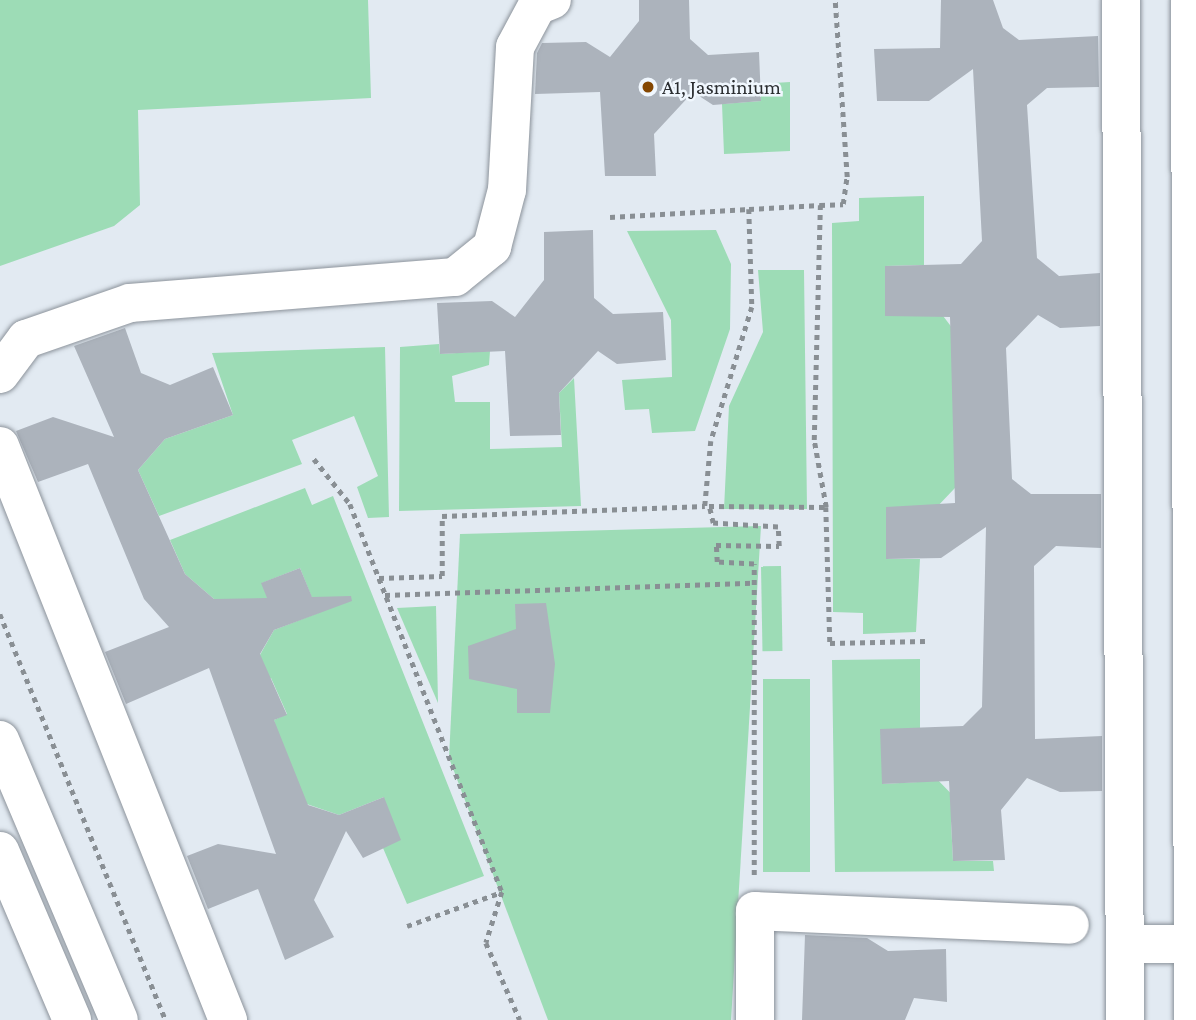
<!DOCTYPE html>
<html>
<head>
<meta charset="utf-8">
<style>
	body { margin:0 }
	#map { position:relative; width:1196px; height:1020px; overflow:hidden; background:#e2eaf2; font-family:"Crimson Pro",serif }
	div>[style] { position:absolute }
	.green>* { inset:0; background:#9ddcb6; transform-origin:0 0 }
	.building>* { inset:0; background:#acb3bc }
	.path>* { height:4.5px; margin-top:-2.25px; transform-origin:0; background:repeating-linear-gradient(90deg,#898f94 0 5px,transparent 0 10px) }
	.roads { filter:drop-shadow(0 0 2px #8c939b) drop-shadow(0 0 2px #8c939b) }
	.minor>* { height:38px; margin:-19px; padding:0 19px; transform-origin:19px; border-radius:19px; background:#fff }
	.dots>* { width:19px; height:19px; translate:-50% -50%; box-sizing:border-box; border:4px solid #f0f7fe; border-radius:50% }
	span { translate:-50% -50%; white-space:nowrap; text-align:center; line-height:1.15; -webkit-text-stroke:5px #f0f7fe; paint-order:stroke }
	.poi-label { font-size:21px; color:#2a2d30 }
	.left { translate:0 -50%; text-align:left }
</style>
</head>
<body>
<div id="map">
	<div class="green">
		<div style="clip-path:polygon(0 0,368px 0,371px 98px,138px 110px,140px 205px,114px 226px,0 266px)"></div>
		<div style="clip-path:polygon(790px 82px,790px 151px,724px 154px,722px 104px,761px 101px,760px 84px)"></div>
		<div style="clip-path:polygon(924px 196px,924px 265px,885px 266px,885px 315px,937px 308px,969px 350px,974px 468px,934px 510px,886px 508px,886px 559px,920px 559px,916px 632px,863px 634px,863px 613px,833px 612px,832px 223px,859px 221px,859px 198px)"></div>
		<div style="clip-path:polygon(716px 230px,731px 264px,730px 329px,695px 431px,652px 433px,649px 409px,625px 410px,622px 380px,672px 377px,671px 320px,627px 231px)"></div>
		<div style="clip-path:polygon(758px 270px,804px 270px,807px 509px,724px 509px,729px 406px,763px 332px)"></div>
		<div style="clip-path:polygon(439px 344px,440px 354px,490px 351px,489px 365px,452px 376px,455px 402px,490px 402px,490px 449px,562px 447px,559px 393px,574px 378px,581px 506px,399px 511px,400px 347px)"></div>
		<div style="clip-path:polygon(385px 347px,389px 517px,368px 518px,357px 487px,378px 476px,354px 416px,292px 440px,302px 464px,159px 516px,138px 470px,165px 439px,233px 415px,212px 353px)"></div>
		<div style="clip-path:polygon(305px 488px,312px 505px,333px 496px,484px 876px,407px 904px,383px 848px,384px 797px,339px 815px,289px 798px,274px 720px,287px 714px,271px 678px,252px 685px,248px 676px,274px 630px,318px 613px,300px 568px,262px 583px,269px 602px,258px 609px,214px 599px,185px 574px,170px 540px)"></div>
		<div style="clip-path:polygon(761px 526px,731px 1020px,548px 1020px,449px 758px,460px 534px)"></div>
		<div style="left:781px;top:566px;width:85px;height:20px;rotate:89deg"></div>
		<div style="clip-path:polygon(436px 606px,438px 703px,397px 608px)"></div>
		<div style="clip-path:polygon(920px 659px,920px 728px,882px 784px,918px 782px,931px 773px,969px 812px,970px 820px,951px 821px,953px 861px,993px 861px,994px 871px,835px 872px,832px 660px)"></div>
		<div style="left:810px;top:679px;width:193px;height:47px;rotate:90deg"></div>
	</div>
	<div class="building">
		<div style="clip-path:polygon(639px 0,689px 0,690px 39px,708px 55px,759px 52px,761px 101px,713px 105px,693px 92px,654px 134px,656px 176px,605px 176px,600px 92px,535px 94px,537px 53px,542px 43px,586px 42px,610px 57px,639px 21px)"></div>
		<div style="clip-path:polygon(941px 0,993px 0,1003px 28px,1019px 40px,1098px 36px,1099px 87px,1047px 88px,1027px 105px,1037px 258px,1059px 276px,1100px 273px,1100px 326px,1060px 328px,1038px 315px,1006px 348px,1012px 479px,1031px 494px,1101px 494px,1101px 548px,1056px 546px,1034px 566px,1035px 739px,1102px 736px,1102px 791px,1060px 792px,1027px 778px,1001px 810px,1005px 860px,953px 861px,949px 781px,882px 784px,880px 729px,963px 726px,982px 707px,986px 527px,941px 558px,886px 559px,886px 507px,955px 503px,950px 317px,885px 316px,885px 266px,961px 264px,982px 241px,973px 69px,929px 101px,877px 101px,874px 49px,940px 48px)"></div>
		<div style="clip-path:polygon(593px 230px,594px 298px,613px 314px,663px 312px,666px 360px,617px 364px,598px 351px,559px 393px,561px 435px,510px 436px,505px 351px,440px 354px,437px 303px,492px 301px,515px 317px,544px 280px,544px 232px)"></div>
		<div style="clip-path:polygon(125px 328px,141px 373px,170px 385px,213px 367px,233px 415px,165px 439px,138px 470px,185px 574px,214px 599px,267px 598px,261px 583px,300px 568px,312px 597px,351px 596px,352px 601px,274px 630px,260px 654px,287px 715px,274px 720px,308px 805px,339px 815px,384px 797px,401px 840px,363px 858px,346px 831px,314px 900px,334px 937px,285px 960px,258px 889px,208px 909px,187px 856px,218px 844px,276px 854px,209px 668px,126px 704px,105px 652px,169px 627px,144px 599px,88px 464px,38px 482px,16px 431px,53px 417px,114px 437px,74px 346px)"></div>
		<div style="clip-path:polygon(546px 603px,555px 664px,550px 713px,517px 713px,517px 689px,469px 679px,468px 646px,516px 629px,515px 604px)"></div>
		<div style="clip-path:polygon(805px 935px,867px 938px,888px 951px,946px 949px,947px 1002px,914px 998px,905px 1020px,802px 1020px)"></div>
	</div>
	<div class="path">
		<div style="left:749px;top:209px;width:71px;rotate:-3.2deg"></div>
		<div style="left:610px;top:217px;width:139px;rotate:-3.3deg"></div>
		<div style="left:749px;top:209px;width:98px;rotate:88.2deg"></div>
		<div style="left:752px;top:307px;width:140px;rotate:107deg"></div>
		<div style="left:711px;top:441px;width:65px;rotate:95.3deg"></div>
		<div style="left:314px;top:459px;width:58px;rotate:51.3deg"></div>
		<div style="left:350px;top:504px;width:417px;rotate:68.6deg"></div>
		<div style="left:502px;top:892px;width:53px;rotate:107.4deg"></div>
		<div style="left:486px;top:943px;width:84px;rotate:66.2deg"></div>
		<div style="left:826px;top:507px;width:136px;rotate:88.3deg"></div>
		<div style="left:830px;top:643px;width:95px;rotate:-1.2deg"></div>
		<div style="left:379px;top:578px;width:63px;rotate:-1.8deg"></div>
		<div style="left:442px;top:576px;width:60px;rotate:-90deg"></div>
		<div style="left:442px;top:516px;width:263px;rotate:-2.2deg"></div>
		<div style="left:385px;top:595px;width:368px;rotate:-1.9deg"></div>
		<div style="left:0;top:614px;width:439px;rotate:67.8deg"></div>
		<div style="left:754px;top:875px;width:311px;rotate:-90deg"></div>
		<div style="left:754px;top:564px;width:37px;rotate:-177deg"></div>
		<div style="left:717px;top:562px;width:17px;rotate:-93deg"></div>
		<div style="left:716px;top:545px;width:63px;rotate:0.9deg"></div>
		<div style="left:779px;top:546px;width:19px;rotate:-93deg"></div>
		<div style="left:778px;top:527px;width:65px;rotate:-176.5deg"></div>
		<div style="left:713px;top:523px;width:17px;rotate:-103deg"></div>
		<div style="left:709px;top:506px;width:117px;rotate:0.5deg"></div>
		<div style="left:826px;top:507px;width:68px;rotate:-100.2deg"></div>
		<div style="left:814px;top:440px;width:235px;rotate:-88.5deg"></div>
		<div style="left:820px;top:205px;width:23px;rotate:-2deg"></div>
		<div style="left:843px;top:204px;width:27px;rotate:-82deg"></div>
		<div style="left:847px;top:177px;width:177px;rotate:-93.9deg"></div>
		<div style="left:407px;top:926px;width:101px;rotate:-19.7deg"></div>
	</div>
	<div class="roads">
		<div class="minor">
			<div style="left:1121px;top:0;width:1020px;rotate:89.78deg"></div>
			<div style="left:1190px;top:0;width:1020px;rotate:89.83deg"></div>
			<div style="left:0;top:374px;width:44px;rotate:-53.4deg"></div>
			<div style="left:26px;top:339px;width:110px;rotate:-19.1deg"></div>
			<div style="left:130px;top:303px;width:326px;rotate:-4.6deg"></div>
			<div style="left:455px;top:277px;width:48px;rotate:-39deg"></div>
			<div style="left:492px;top:247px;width:59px;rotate:-75.3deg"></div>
			<div style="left:507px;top:190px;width:143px;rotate:-86.8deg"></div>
			<div style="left:515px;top:47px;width:47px;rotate:-61.8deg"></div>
			<div style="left:537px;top:6px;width:16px;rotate:-22deg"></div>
			<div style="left:0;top:446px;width:618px;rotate:68.34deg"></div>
			<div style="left:0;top:740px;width:304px;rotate:67deg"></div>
			<div style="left:0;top:851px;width:184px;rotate:66.9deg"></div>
			<div style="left:1125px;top:944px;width:68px"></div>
			<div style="left:755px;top:1020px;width:109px;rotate:-90deg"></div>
			<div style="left:755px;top:911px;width:315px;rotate:2.5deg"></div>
		</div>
	</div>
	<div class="dots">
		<div style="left:648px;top:87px;background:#844702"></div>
	</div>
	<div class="poi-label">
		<span class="left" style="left:662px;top:87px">A1, Jasminium</span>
	</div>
</div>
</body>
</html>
